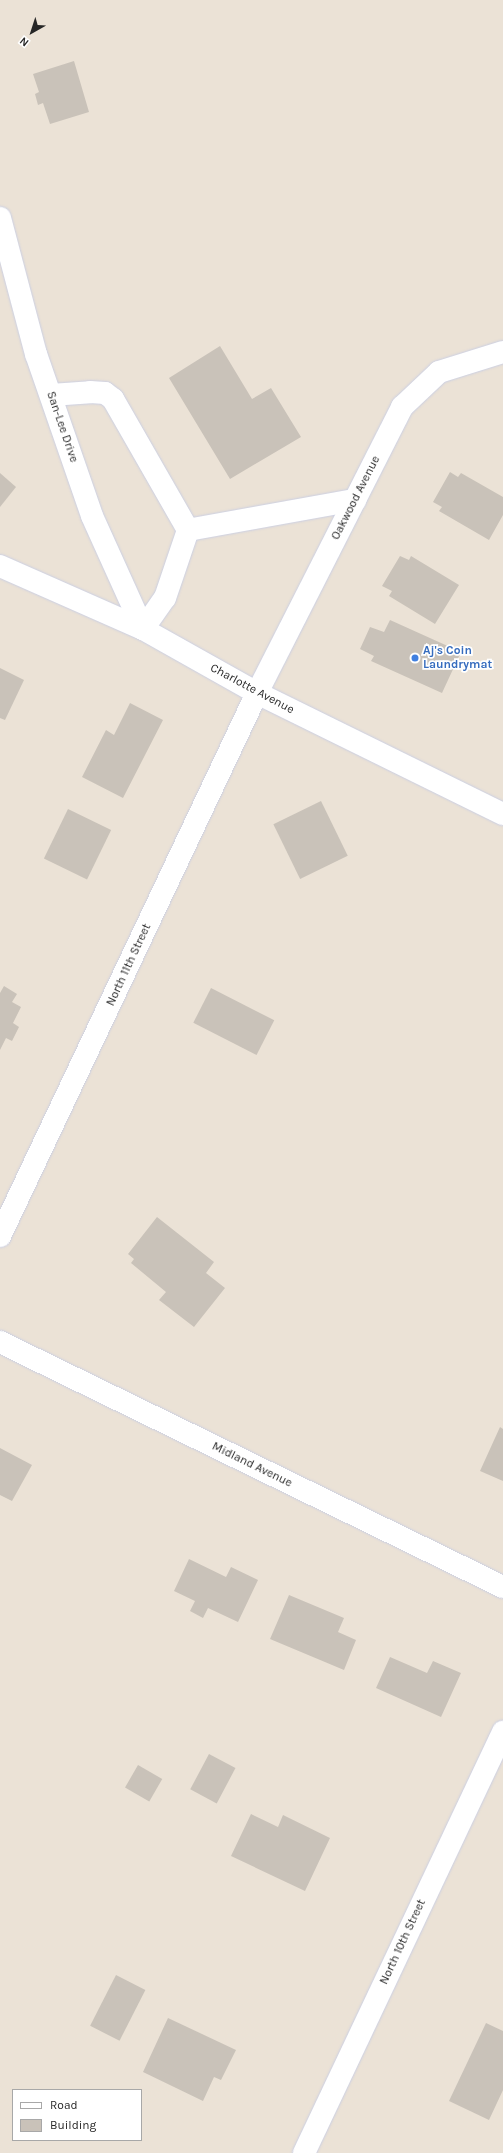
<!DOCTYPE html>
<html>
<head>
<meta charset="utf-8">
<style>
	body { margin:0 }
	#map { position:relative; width:503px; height:2153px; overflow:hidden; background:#ebe2d6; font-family:Karla,sans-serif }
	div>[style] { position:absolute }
	.building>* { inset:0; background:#c9c2b9; transform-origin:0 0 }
	.roads { filter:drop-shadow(0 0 1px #cbcfe2) drop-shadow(0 0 1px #cbcfe2) }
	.minor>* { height:22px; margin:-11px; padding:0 11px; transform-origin:11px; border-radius:11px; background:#fff }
	.dots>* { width:11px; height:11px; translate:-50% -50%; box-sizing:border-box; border:2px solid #fff; border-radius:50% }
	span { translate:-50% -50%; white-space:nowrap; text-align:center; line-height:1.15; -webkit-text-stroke:3.5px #fff; paint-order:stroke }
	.street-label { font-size:12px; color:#262626 }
	.shop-label { font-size:12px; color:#366cbe; font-weight:700 }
	.left { translate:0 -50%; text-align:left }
	.legend { position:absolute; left:12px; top:2089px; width:130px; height:52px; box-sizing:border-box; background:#fff; border:1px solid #a8a8a8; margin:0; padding:5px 7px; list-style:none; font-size:12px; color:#262626 }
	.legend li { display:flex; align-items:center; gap:8px; height:20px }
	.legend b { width:20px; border:1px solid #a8a8a8 }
	.north { position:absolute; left:12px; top:12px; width:40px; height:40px; -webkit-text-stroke:3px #fff; paint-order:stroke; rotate:219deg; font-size:11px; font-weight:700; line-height:16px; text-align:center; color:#262626 }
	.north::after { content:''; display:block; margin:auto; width:14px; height:18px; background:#262626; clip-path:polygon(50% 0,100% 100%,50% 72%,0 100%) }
</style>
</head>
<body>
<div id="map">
	<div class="building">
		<div style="clip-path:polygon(74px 61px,89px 112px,50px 124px,43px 103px,38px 105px,35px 94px,39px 92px,33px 74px)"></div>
		<div style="clip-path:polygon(220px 346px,252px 399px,271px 388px,301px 437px,230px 479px,169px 378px)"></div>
		<div style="clip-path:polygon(450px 472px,458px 477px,461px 473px,503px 497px,503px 515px,489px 540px,439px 511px,442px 507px,433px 502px)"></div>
		<div style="clip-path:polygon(0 473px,16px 487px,0 507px)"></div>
		<div style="clip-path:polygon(400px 556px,409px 560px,411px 556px,459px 585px,435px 624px,389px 596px,392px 591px,382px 586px)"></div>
		<div style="clip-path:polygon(390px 620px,461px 652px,442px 693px,371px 661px,374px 656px,360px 649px,370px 627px,384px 632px)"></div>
		<div style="clip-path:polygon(0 668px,24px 680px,5px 720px,0 718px)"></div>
		<div style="clip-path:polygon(130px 703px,163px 720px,123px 798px,82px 777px,106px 730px,114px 735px)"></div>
		<div style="left:321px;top:801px;width:61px;height:53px;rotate:64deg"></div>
		<div style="left:68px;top:809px;width:48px;height:55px;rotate:26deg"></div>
		<div style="clip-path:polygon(4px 986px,17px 994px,12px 1002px,21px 1007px,13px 1023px,19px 1027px,12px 1041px,6px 1038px,0 1050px,0 993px)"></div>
		<div style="left:211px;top:988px;width:71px;height:39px;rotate:27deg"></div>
		<div style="clip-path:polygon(157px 1217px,214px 1262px,206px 1273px,225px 1288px,194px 1327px,159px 1300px,166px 1292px,131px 1263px,134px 1259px,128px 1254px)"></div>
		<div style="clip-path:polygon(500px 1427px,503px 1429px,503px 1481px,480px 1471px)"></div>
		<div style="clip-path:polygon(0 1448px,32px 1465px,12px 1501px,0 1495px)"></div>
		<div style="clip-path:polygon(189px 1559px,226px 1577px,231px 1567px,258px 1580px,238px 1622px,208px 1608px,203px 1618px,190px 1611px,195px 1601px,174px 1591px)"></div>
		<div style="clip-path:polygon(289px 1595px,344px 1618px,338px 1632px,356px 1640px,344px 1670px,270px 1639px)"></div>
		<div style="clip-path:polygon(390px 1657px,427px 1673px,433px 1661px,461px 1673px,441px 1717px,376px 1688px)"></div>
		<div style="left:209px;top:1754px;width:30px;height:40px;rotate:28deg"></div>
		<div style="left:138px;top:1765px;width:28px;height:26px;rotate:30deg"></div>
		<div style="clip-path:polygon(251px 1814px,278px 1827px,283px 1815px,330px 1838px,305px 1891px,231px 1856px)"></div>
		<div style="left:116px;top:1975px;width:33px;height:57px;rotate:27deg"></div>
		<div style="clip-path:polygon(168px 2018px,236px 2050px,221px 2080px,214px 2077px,203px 2101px,143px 2072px)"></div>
		<div style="clip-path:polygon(486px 2023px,503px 2031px,503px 2090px,489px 2120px,449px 2101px)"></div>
	</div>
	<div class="roads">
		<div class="minor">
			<div style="left:0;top:218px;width:141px;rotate:75.2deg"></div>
			<div style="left:36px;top:354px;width:171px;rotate:70.9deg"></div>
			<div style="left:92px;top:516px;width:124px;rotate:65.7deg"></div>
			<div style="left:51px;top:395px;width:39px;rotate:-4deg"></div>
			<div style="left:90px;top:392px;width:15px;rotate:4deg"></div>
			<div style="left:105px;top:393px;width:10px;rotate:37deg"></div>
			<div style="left:113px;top:399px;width:151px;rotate:60.2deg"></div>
			<div style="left:0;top:566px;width:156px;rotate:23.8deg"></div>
			<div style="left:143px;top:629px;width:131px;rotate:29.3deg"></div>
			<div style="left:257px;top:693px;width:274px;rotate:26.2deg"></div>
			<div style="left:143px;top:629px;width:38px;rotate:-55deg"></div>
			<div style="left:165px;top:598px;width:72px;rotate:-71.3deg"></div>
			<div style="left:188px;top:530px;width:170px;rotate:-10.2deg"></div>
			<div style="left:0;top:1236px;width:601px;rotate:-64.67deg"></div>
			<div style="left:257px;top:693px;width:321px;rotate:-63.1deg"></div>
			<div style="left:402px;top:407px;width:51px;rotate:-43.4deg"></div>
			<div style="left:439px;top:372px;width:67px;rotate:-17.4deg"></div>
			<div style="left:0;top:1342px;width:559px;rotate:25.97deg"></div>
			<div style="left:304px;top:2153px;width:466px;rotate:-64.7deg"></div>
		</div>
	</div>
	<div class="dots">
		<div style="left:415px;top:658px;background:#3f7fe0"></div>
	</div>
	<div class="street-label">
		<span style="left:62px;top:427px;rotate:71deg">San-Lee Drive</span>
		<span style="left:356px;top:498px;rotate:-63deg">Oakwood Avenue</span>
		<span style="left:252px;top:689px;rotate:28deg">Charlotte Avenue</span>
		<span style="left:129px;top:965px;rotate:-65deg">North 11th Street</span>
		<span style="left:252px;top:1465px;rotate:26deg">Midland Avenue</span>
		<span style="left:403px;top:1942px;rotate:-65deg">North 10th Street</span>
	</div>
	<div class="shop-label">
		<span class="left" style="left:423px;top:658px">Aj's Coin<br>Laundrymat</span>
	</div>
	<ul class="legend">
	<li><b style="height:5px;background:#fff"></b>Road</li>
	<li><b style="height:11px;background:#c9c2b9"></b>Building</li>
	</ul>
	<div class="north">N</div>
</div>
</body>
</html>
